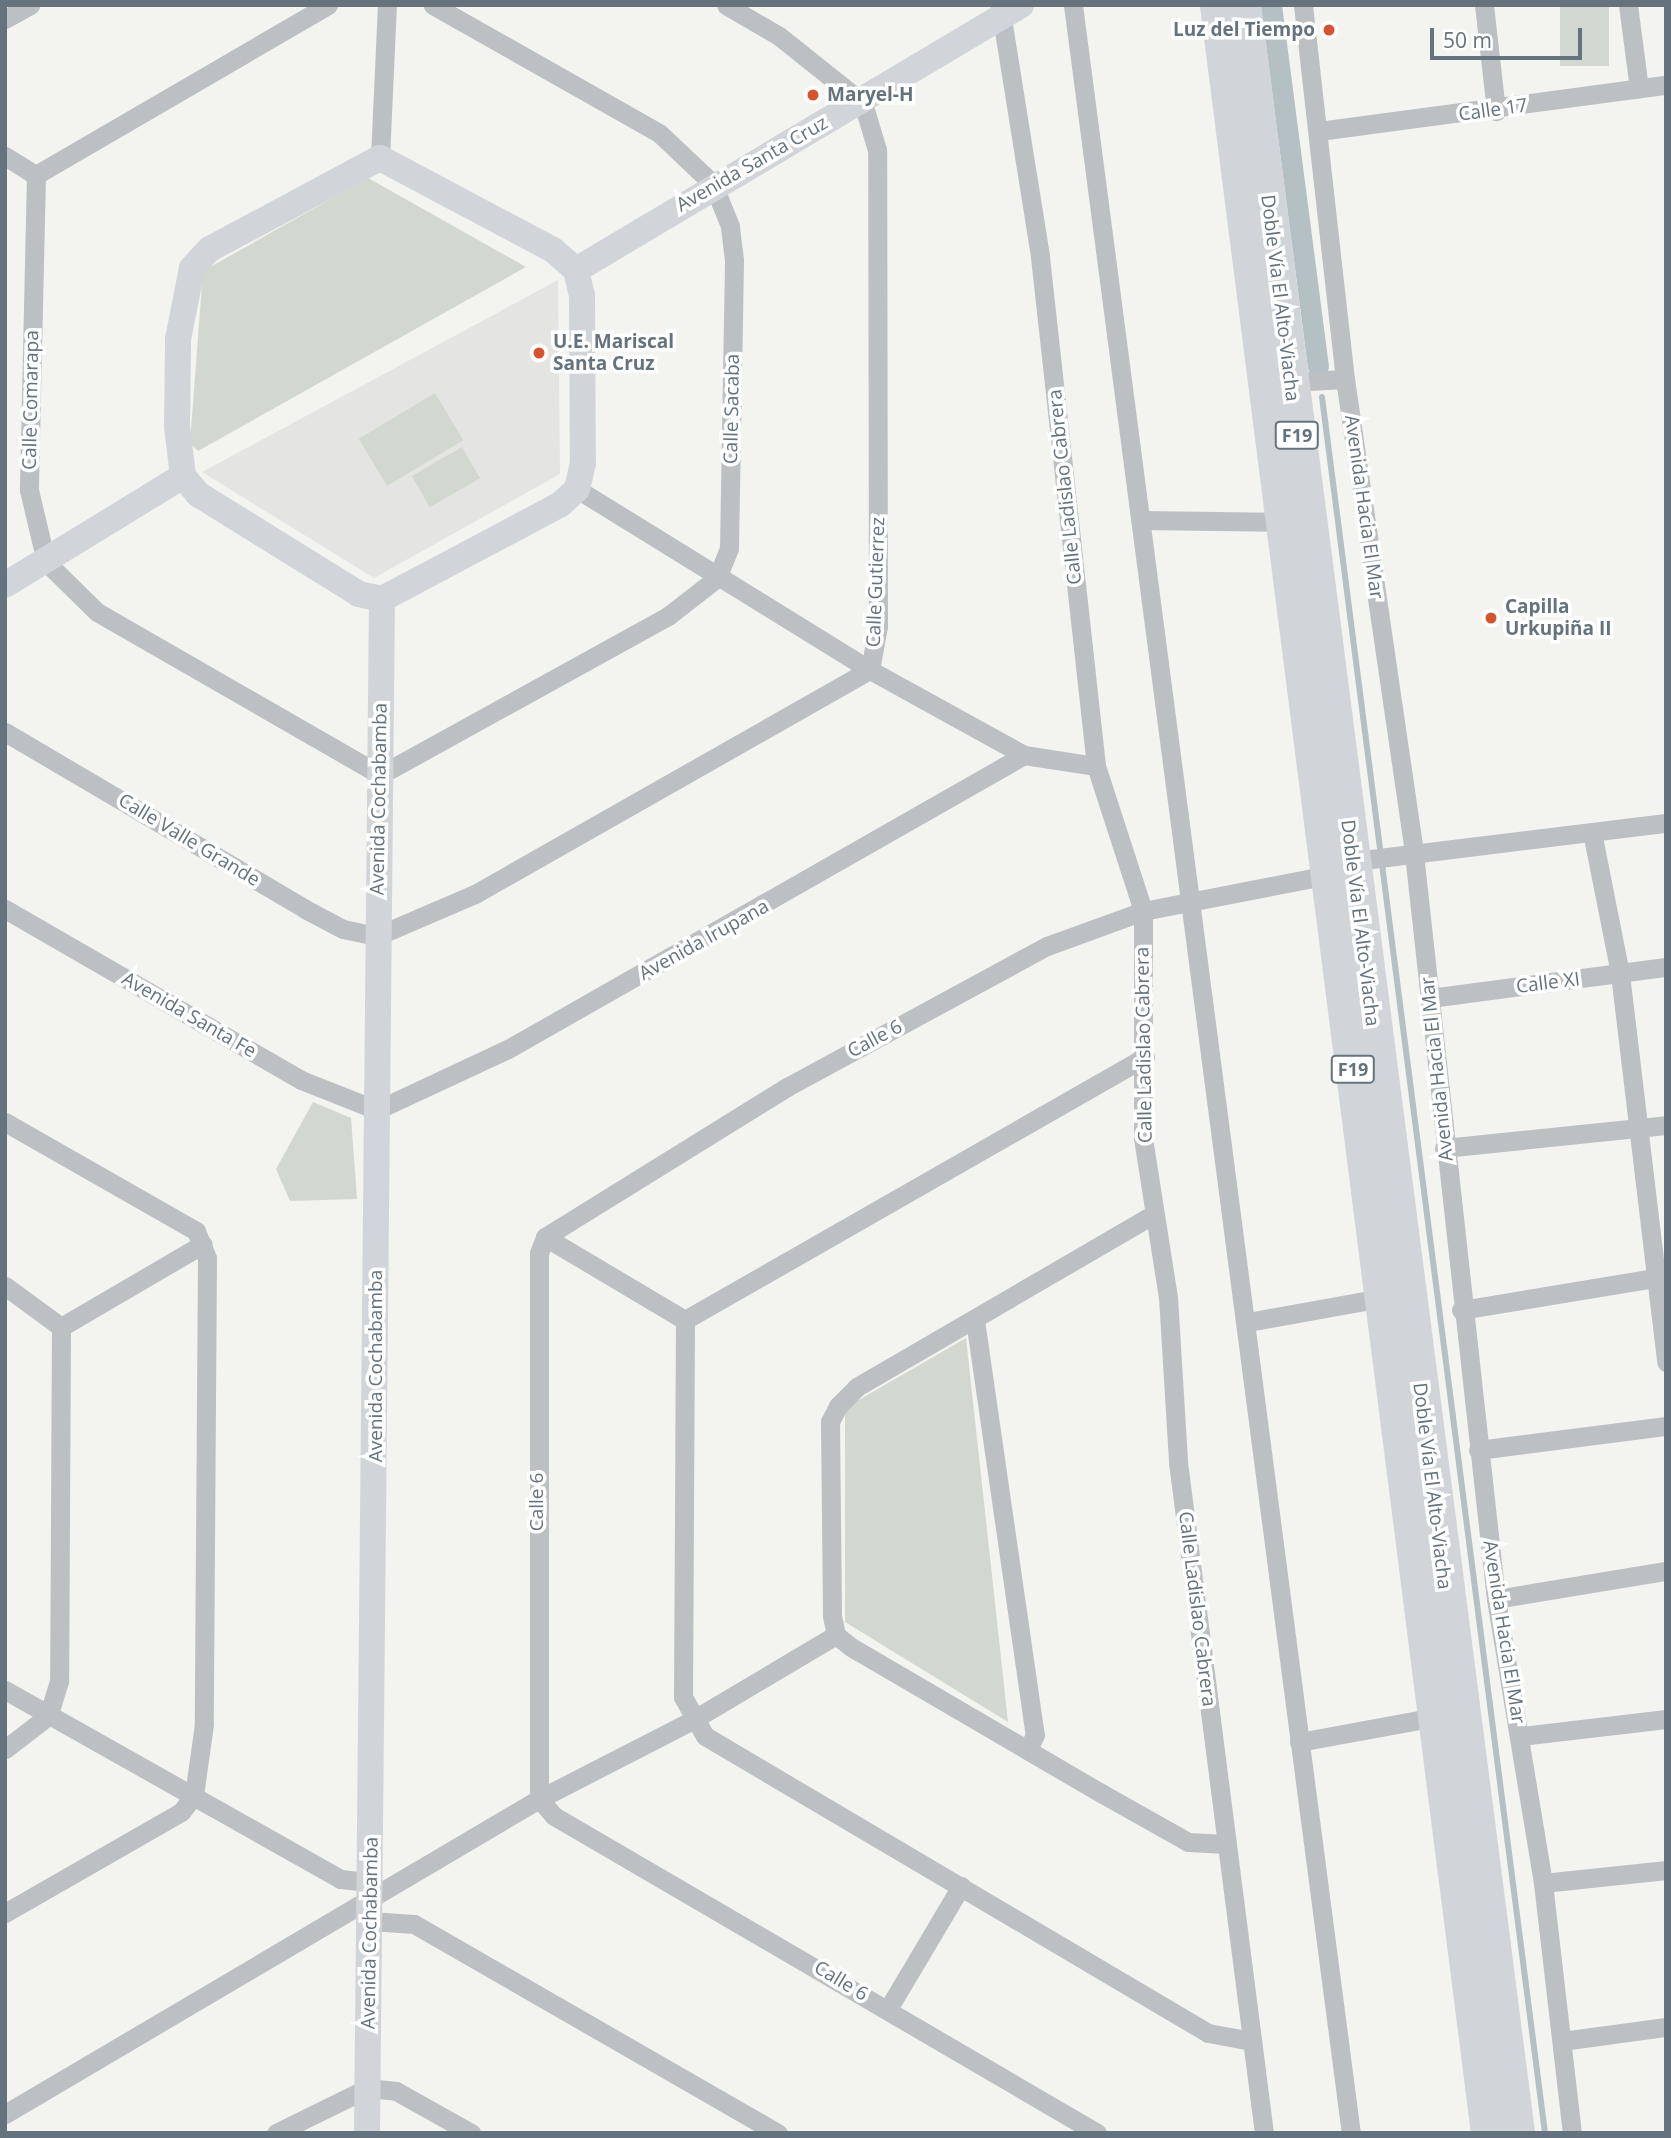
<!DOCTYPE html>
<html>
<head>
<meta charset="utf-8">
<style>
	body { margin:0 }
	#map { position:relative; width:1671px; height:2138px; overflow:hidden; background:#f3f3ef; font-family:"Open Sans",sans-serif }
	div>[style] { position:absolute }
	.built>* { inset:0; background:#e4e5e3 }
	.green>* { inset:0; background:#d2d8cf; transform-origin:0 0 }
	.stream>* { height:6px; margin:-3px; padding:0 3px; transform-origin:3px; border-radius:3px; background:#b5c0c4 }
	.canal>* { height:21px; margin:-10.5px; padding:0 10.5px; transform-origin:10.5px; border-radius:10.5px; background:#b5c0c4 }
	.street>* { height:19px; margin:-9.5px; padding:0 9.5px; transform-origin:9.5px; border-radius:9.5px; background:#bcc0c3 }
	.secondary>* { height:26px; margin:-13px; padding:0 13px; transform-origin:13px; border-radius:13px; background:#d1d5d9 }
	.highway>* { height:35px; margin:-17.5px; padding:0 17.5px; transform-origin:17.5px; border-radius:17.5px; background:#d1d5d9 }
	.dots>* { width:19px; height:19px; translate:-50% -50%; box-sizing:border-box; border:4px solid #fff; border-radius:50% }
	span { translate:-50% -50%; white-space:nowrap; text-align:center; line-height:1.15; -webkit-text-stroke:7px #fff; paint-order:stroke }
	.shield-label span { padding:2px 5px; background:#fff; border:2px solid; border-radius:5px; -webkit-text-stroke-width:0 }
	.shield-label { font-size:18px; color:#65737e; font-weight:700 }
	.poi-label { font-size:19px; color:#65737e; font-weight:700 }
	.right { translate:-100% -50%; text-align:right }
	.left { translate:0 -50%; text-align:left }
	.street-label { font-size:19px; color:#65737e }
	.frame { position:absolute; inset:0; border:7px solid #65737e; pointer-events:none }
	.scale { position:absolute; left:1430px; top:28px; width:152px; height:32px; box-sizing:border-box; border:4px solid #65737e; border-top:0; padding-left:9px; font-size:21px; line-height:24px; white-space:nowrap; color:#65737e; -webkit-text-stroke:5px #fff; paint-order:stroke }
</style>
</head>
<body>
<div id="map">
	<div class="built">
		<div style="clip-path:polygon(558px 280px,560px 474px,374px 578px,202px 472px)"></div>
	</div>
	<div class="green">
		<div style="left:1560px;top:5px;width:49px;height:61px"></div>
		<div style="clip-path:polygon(368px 178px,526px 267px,198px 451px,190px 443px,203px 271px)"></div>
		<div style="left:435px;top:393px;width:55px;height:89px;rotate:59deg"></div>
		<div style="left:462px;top:447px;width:36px;height:58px;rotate:60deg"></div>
		<div style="clip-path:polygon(313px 1102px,351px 1118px,357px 1199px,290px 1201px,276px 1169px)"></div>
		<div style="clip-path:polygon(966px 1338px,1008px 1722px,845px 1622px,845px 1408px)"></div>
	</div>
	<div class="stream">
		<div style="left:1322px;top:397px;width:1750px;rotate:82.68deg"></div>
	</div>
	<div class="canal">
		<div style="left:1271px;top:5px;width:364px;rotate:82.6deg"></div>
	</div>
	<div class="street">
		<div style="left:328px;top:5px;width:338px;rotate:149.8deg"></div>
		<div style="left:36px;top:175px;width:315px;rotate:91.3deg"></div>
		<div style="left:29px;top:490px;width:74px;rotate:76.7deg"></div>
		<div style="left:46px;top:562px;width:71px;rotate:44.4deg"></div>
		<div style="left:97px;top:612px;width:327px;rotate:29.9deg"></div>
		<div style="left:380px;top:775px;width:329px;rotate:-28.9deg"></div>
		<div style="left:668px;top:616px;width:62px;rotate:-37.8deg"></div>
		<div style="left:717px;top:578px;width:32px;rotate:-68deg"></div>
		<div style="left:729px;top:548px;width:288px;rotate:-89deg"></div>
		<div style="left:734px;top:260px;width:34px;rotate:-97deg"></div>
		<div style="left:730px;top:226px;width:45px;rotate:-112deg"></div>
		<div style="left:713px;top:184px;width:74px;rotate:-136.6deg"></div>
		<div style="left:659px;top:133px;width:260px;rotate:-150.5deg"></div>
		<div style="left:1073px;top:5px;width:2146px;rotate:82.56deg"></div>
		<div style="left:1303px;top:5px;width:376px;rotate:83.6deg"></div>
		<div style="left:1345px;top:379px;width:480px;rotate:81.7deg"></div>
		<div style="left:1414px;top:854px;width:749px;rotate:83.72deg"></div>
		<div style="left:1496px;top:1599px;width:288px;rotate:80.6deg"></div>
		<div style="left:1543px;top:1883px;width:252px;rotate:83.4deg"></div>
		<div style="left:1484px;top:5px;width:107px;rotate:83.5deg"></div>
		<div style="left:1628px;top:5px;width:84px;rotate:82.5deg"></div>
		<div style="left:1000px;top:6px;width:254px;rotate:80.9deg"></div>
		<div style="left:1040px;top:257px;width:512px;rotate:83.72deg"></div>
		<div style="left:1096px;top:766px;width:152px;rotate:72deg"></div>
		<div style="left:1143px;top:911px;width:227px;rotate:90deg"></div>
		<div style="left:1143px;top:1138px;width:161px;rotate:81.1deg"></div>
		<div style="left:1168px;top:1297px;width:165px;rotate:86.5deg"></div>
		<div style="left:1178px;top:1462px;width:676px;rotate:82.7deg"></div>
		<div style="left:5px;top:19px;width:29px;rotate:-29deg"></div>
		<div style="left:1319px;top:131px;width:350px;rotate:-7.6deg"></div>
		<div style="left:5px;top:156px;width:36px;rotate:32deg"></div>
		<div style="left:380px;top:158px;width:153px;rotate:-87.4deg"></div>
		<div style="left:1291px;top:382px;width:54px;rotate:-3.2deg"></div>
		<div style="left:577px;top:489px;width:344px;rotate:31.7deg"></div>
		<div style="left:870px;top:670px;width:176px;rotate:28.9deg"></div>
		<div style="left:1024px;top:755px;width:73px;rotate:8.7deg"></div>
		<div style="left:1141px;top:520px;width:142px;rotate:0.8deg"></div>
		<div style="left:5px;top:732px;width:348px;rotate:30.5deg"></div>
		<div style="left:305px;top:909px;width:43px;rotate:27.8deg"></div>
		<div style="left:343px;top:929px;width:35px;rotate:12deg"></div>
		<div style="left:377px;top:936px;width:107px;rotate:-23.2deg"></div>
		<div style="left:475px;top:894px;width:454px;rotate:-29.6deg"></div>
		<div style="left:870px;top:670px;width:45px;rotate:-79.7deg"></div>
		<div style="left:878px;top:626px;width:476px;rotate:-90.1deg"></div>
		<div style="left:877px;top:150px;width:49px;rotate:-106.6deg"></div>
		<div style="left:863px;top:103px;width:107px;rotate:-141.4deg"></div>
		<div style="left:779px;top:36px;width:61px;rotate:-149.7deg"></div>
		<div style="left:1592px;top:832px;width:145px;rotate:78.8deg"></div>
		<div style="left:1620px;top:974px;width:391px;rotate:83.2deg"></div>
		<div style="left:5px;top:909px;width:342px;rotate:30deg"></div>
		<div style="left:301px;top:1080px;width:82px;rotate:21.5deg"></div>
		<div style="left:377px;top:1110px;width:145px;rotate:-25deg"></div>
		<div style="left:508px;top:1049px;width:594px;rotate:-29.67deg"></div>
		<div style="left:1430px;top:998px;width:238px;rotate:-7.5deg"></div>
		<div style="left:1145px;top:1057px;width:530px;rotate:150.24deg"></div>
		<div style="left:685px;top:1320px;width:377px;rotate:90.3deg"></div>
		<div style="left:683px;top:1697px;width:45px;rotate:60.6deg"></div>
		<div style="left:705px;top:1736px;width:584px;rotate:30.56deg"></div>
		<div style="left:1208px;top:2033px;width:45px;rotate:10.3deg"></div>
		<div style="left:5px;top:1122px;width:220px;rotate:29.7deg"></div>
		<div style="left:196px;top:1231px;width:29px;rotate:68deg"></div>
		<div style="left:207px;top:1258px;width:466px;rotate:90.4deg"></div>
		<div style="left:204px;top:1724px;width:72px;rotate:98deg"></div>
		<div style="left:194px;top:1795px;width:21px;rotate:127deg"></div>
		<div style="left:181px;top:1812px;width:203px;rotate:150.2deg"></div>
		<div style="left:1444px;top:1148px;width:223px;rotate:-5.9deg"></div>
		<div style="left:1154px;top:1214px;width:344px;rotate:149.8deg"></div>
		<div style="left:857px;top:1387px;width:27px;rotate:135deg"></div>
		<div style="left:838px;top:1406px;width:18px;rotate:117deg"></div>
		<div style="left:830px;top:1422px;width:194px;rotate:89.4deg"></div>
		<div style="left:832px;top:1616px;width:19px;rotate:78deg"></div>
		<div style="left:836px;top:1635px;width:19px;rotate:39deg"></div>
		<div style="left:851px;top:1647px;width:290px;rotate:30.3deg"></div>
		<div style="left:1101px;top:1793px;width:100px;rotate:29.4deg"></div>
		<div style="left:1188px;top:1842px;width:39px;rotate:3deg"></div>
		<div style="left:545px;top:1237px;width:163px;rotate:30.7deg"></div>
		<div style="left:5px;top:1286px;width:69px;rotate:36.2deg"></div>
		<div style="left:61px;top:1327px;width:354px;rotate:90.3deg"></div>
		<div style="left:59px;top:1681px;width:37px;rotate:107deg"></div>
		<div style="left:48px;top:1716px;width:54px;rotate:142.5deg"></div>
		<div style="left:1461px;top:1310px;width:208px;rotate:-9.4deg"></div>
		<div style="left:975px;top:1320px;width:419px;rotate:81.8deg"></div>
		<div style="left:1035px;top:1735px;width:16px;rotate:117deg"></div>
		<div style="left:1248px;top:1322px;width:136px;rotate:-10.2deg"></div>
		<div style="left:61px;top:1327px;width:164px;rotate:-30.3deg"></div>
		<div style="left:1478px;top:1450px;width:190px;rotate:-7.3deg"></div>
		<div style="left:1496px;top:1599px;width:172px;rotate:-9.4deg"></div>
		<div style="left:5px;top:1690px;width:385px;rotate:29.4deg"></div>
		<div style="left:340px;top:1879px;width:30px;rotate:6deg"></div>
		<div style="left:1521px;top:1736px;width:146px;rotate:-6.7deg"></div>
		<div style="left:1299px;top:1742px;width:138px;rotate:-10.4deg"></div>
		<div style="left:1543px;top:1883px;width:124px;rotate:-6deg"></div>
		<div style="left:370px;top:1921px;width:44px;rotate:3.9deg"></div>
		<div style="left:414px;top:1924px;width:420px;rotate:29.9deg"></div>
		<div style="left:888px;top:2009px;width:143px;rotate:-59.3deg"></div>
		<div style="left:1562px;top:2041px;width:105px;rotate:-7.7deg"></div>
		<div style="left:5px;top:2114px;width:620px;rotate:-30.54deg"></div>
		<div style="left:539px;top:1799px;width:171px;rotate:-27.2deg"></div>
		<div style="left:691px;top:1721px;width:169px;rotate:-30.7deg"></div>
		<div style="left:276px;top:2133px;width:102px;rotate:-26.1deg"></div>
		<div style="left:368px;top:2088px;width:28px;rotate:6deg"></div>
		<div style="left:396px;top:2091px;width:86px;rotate:29.2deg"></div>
		<div style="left:1097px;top:2133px;width:629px;rotate:-149.72deg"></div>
		<div style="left:554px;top:1816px;width:23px;rotate:-131deg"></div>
		<div style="left:539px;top:1799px;width:546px;rotate:-90deg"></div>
		<div style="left:539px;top:1253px;width:17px;rotate:-69deg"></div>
		<div style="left:545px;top:1237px;width:285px;rotate:-31.8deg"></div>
		<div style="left:787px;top:1087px;width:296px;rotate:-28.5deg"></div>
		<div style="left:1047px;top:946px;width:102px;rotate:-20deg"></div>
		<div style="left:1143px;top:911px;width:188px;rotate:-11deg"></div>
		<div style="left:1328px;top:875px;width:46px;rotate:-20.4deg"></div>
		<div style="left:1371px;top:859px;width:297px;rotate:-7deg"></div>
	</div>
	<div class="secondary">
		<div style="left:380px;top:158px;width:196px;rotate:28deg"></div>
		<div style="left:553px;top:250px;width:30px;rotate:41deg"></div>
		<div style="left:576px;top:270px;width:26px;rotate:77deg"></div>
		<div style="left:582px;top:295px;width:168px;rotate:89.7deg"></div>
		<div style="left:583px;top:463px;width:27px;rotate:103deg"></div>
		<div style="left:577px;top:489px;width:22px;rotate:137deg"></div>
		<div style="left:561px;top:504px;width:203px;rotate:152deg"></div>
		<div style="left:382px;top:599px;width:24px;rotate:-168deg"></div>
		<div style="left:359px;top:594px;width:190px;rotate:-148.2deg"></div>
		<div style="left:198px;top:494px;width:23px;rotate:-130deg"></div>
		<div style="left:183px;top:476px;width:50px;rotate:-96.8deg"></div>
		<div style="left:177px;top:426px;width:87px;rotate:-89.3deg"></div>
		<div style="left:178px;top:339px;width:72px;rotate:-78.8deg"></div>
		<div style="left:192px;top:268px;width:26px;rotate:-47deg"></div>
		<div style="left:210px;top:249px;width:193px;rotate:-28.2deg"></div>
		<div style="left:576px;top:270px;width:518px;rotate:-30.77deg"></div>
		<div style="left:5px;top:585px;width:209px;rotate:-31.5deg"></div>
		<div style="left:367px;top:2133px;width:1534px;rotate:-89.44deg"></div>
	</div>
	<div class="highway">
		<div style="left:1217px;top:5px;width:2145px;rotate:82.74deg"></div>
		<div style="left:1243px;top:5px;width:2146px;rotate:82.66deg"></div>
	</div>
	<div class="dots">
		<div style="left:1329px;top:30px;background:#d5542e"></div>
		<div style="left:813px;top:95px;background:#d5542e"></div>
		<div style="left:539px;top:353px;background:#d5542e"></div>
		<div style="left:1491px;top:618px;background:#d5542e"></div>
	</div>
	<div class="shield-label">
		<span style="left:1297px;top:435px">F19</span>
		<span style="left:1353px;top:1069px">F19</span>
	</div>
	<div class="poi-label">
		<span class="right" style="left:1315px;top:30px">Luz del Tiempo</span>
		<span class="left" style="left:827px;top:95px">Maryel-H</span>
		<span class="left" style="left:553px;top:353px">U.E. Mariscal<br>Santa Cruz</span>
		<span class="left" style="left:1505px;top:618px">Capilla<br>Urkupiña II</span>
	</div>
	<div class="street-label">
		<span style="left:1493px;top:110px;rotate:-8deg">Calle 17</span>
		<span style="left:752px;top:164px;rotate:-30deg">Avenida Santa Cruz</span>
		<span style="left:1280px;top:298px;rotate:83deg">Doble Vía El Alto-Viacha</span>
		<span style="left:31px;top:400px;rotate:-89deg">Calle Comarapa</span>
		<span style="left:732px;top:409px;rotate:-89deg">Calle Sacaba</span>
		<span style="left:1065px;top:487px;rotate:-96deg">Calle Ladislao Cabrera</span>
		<span style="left:1364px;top:507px;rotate:82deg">Avenida Hacia El Mar</span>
		<span style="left:876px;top:582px;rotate:-88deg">Calle Gutierrez</span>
		<span style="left:379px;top:799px;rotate:-89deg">Avenida Cochabamba</span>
		<span style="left:189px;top:840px;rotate:31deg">Calle Valle Grande</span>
		<span style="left:1360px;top:923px;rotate:83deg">Doble Vía El Alto-Viacha</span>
		<span style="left:704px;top:940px;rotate:-29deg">Avenida Irupana</span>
		<span style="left:1548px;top:983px;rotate:-7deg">Calle XI</span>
		<span style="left:189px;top:1015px;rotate:30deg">Avenida Santa Fe</span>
		<span style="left:875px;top:1039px;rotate:-28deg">Calle 6</span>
		<span style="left:1144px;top:1045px;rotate:-91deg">Calle Ladislao Cabrera</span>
		<span style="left:1437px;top:1069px;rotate:-96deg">Avenida Hacia El Mar</span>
		<span style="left:376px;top:1366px;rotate:-90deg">Avenida Cochabamba</span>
		<span style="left:1432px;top:1486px;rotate:83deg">Doble Vía El Alto-Viacha</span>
		<span style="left:537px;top:1502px;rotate:-90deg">Calle 6</span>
		<span style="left:1197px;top:1609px;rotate:83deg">Calle Ladislao Cabrera</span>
		<span style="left:1504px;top:1632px;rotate:81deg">Avenida Hacia El Mar</span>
		<span style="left:370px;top:1933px;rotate:-89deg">Avenida Cochabamba</span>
		<span style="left:841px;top:1981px;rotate:31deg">Calle 6</span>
	</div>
	<div class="frame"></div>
	<div class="scale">50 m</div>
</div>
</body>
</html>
